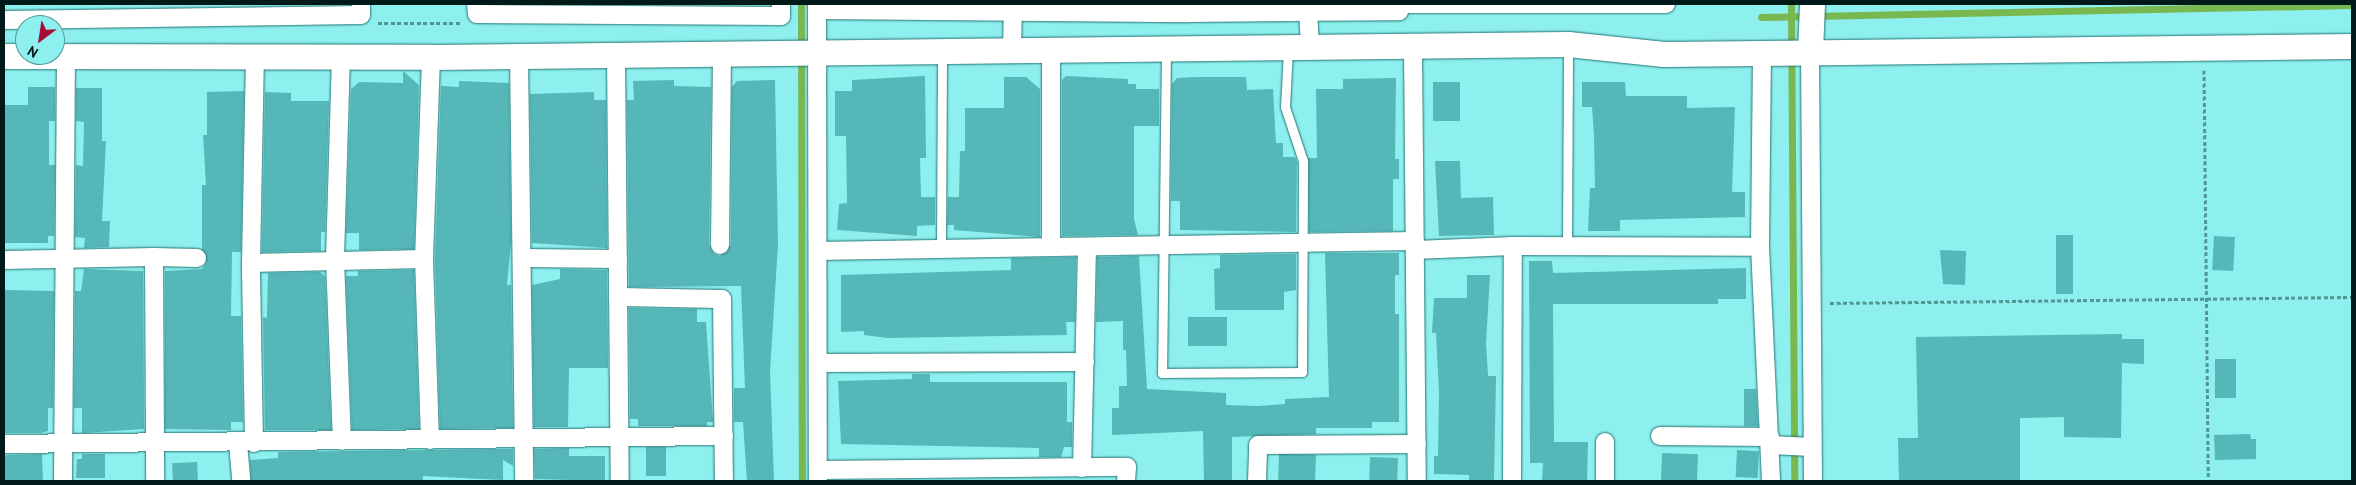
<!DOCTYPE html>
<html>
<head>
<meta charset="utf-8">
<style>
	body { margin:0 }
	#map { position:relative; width:2356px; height:485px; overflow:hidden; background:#8ef0ee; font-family:"PT Sans",sans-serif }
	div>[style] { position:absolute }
	.stream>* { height:7px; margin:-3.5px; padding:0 3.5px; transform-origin:3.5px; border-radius:3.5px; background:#79b750 }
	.building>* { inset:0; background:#55b7b7; transform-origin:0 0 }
	.path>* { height:3px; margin-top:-1.5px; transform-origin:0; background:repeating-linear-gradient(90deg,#529694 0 4px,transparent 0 6.5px) }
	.roads { filter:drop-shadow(0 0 1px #267373) drop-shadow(0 0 1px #267373) }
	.lane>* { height:9px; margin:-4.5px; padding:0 4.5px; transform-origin:4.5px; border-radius:4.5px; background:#fff }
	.street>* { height:18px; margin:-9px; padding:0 9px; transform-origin:9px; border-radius:9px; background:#fff }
	.secondary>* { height:25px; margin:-12.5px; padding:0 12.5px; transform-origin:12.5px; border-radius:12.5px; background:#fff }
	span { translate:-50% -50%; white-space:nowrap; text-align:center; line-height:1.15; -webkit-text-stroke:4px #8ef0ee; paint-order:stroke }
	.frame { position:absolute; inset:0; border:5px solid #001919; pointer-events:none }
	.north { position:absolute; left:15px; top:15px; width:50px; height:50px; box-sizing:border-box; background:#8ef0ee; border:1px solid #559a99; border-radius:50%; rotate:211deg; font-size:14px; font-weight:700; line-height:20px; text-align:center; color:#001919 }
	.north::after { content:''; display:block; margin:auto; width:18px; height:22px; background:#a60c38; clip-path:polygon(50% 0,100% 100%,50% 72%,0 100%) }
</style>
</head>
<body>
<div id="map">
	<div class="stream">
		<div style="left:801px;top:4px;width:477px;rotate:89.9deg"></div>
		<div style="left:1791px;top:4px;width:477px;rotate:89.6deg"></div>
		<div style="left:1761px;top:17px;width:591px;rotate:-1.16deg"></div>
	</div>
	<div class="building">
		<div style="clip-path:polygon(403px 71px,419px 85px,414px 249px,359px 250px,359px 233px,346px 233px,351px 89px,359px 82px,403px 83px)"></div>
		<div style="clip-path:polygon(925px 76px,926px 158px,920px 158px,921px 197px,935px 197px,935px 225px,917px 226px,917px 236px,837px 230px,839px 204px,847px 203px,846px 136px,835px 136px,835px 91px,852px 91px,852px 80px)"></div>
		<div style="clip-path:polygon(1066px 76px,1128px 79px,1128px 84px,1136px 84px,1136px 89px,1159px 89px,1159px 126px,1134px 126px,1134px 219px,1138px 235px,1062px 236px,1062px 80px)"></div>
		<div style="clip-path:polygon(1004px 77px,1026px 77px,1040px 89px,1040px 237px,954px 230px,954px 225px,947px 225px,948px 197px,959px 197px,960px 151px,965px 151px,965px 108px,1004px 108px)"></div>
		<div style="clip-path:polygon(1195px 77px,1246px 77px,1247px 90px,1273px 89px,1276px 143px,1283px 143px,1283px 157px,1295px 157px,1297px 162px,1296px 232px,1180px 230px,1180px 201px,1171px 201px,1172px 84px,1177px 78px)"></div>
		<div style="clip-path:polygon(1396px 78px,1395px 159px,1399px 159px,1399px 179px,1393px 179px,1393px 231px,1309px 232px,1308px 158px,1317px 158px,1316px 89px,1343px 89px,1343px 79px)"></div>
		<div style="clip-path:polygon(674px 80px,674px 86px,711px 87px,709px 245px,714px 254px,720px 256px,731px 245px,732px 87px,737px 81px,775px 80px,778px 244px,770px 372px,774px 481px,747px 481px,743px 422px,734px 422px,734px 388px,745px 388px,741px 286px,629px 287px,627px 100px,634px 100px,633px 81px)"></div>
		<div style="clip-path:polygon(459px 81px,509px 83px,511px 242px,507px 285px,511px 285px,513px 428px,440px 429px,435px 259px,441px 86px,459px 87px)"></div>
		<div style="left:1460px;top:82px;width:39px;height:27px;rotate:90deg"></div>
		<div style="clip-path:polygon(1582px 82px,1625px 82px,1626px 96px,1687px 96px,1687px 108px,1735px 107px,1732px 192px,1745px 192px,1745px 217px,1620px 220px,1620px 231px,1588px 231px,1590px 188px,1595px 188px,1594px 135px,1592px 107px,1582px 107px)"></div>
		<div style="clip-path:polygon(28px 87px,55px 87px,55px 121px,49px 121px,49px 165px,55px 165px,54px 236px,48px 236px,48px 243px,4px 243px,4px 105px,28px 105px)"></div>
		<div style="clip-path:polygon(76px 88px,102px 88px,102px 141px,106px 141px,102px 221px,110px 221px,109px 247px,84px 248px,85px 238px,75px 237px,76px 165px,83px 166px,84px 122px,76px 121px)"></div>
		<div style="clip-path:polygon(244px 91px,241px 252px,232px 252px,231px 316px,241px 316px,243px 422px,231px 422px,231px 430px,165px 429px,165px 271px,202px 269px,206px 263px,202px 249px,202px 185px,206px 185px,203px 135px,207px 135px,207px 92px)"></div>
		<div style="clip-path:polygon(265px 92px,291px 93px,291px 101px,329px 101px,325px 232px,321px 232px,321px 251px,262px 252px)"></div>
		<div style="clip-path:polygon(594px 92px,594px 100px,606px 100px,607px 248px,532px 243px,530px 94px)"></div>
		<div style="clip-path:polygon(1435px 161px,1460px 161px,1461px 198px,1493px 197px,1494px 235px,1439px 236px)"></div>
		<div style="left:2056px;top:235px;width:17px;height:59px"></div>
		<div style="left:2214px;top:236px;width:21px;height:34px;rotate:3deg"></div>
		<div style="clip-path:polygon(1940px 250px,1966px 251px,1965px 285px,1943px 284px)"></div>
		<div style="clip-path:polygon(1325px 253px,1399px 253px,1399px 275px,1395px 275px,1395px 314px,1399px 314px,1399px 422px,1372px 422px,1372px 428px,1316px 428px,1316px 434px,1232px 437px,1232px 481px,1204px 481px,1203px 431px,1112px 435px,1112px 408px,1119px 408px,1119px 386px,1127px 386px,1126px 350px,1123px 350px,1123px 321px,1096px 322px,1097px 257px,1139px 256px,1147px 389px,1226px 393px,1226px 405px,1258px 406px,1285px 404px,1285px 399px,1329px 397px)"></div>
		<div style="clip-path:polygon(1296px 254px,1296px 290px,1284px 292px,1284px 310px,1215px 310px,1214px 269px,1220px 268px,1220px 255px)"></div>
		<div style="clip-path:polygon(1076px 257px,1075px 322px,1066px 322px,1067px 335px,887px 338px,864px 335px,864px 331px,841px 332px,841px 275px,1011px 270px,1011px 258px)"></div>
		<div style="clip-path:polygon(1529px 261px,1552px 261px,1553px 273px,1746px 268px,1746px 299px,1718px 299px,1718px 304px,1553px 304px,1554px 442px,1588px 442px,1587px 481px,1542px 481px,1543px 463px,1530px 463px)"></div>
		<div style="clip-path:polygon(84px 269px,143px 271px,144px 429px,82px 433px,82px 408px,74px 408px,75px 291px,81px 291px)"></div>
		<div style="clip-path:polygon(560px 269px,607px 270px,608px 368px,569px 368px,568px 427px,534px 427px,532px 285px,560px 279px)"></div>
		<div style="clip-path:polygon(414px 270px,419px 429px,352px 430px,346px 276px,358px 276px,358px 271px)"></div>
		<div style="clip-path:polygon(320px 272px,325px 276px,331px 430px,265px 430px,263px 317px,267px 318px,267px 312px,268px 273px)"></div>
		<div style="clip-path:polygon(1467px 275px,1490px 275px,1486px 343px,1488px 376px,1496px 376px,1494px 481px,1469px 481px,1469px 475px,1434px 474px,1434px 456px,1438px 456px,1439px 393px,1436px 333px,1432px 333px,1434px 298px,1467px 298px)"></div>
		<div style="clip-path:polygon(4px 290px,54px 291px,53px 408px,48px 408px,48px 431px,41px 433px,4px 433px)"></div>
		<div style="clip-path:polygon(629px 308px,697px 309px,697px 322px,706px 322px,713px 422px,707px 422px,707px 426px,638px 426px,638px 419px,630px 419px)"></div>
		<div style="left:1188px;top:317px;width:39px;height:29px"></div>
		<div style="clip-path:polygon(2122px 334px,2122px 339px,2144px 339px,2144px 364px,2122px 363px,2121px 438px,2064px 437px,2064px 417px,2020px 418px,2020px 481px,1899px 481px,1898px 438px,1918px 438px,1916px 337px)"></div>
		<div style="left:2215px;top:359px;width:21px;height:39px"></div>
		<div style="clip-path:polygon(912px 374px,930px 374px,930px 382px,1067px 382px,1067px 422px,1072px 422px,1072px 447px,1064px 447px,1061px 457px,1039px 457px,1039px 448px,841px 444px,838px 381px,912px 379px)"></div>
		<div style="clip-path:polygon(1744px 389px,1756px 389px,1758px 426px,1744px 426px)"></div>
		<div style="clip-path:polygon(2250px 434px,2251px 439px,2256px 439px,2256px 459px,2215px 460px,2214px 435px)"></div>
		<div style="left:646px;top:447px;width:20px;height:29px"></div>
		<div style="clip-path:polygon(569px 448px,569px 456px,605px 456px,605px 481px,535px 479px,534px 449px)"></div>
		<div style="clip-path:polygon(513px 449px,513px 466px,503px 460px,503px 480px,423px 476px,423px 481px,251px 481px,250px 460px,278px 458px,278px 452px)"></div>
		<div style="left:1737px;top:450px;width:22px;height:27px;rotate:3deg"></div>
		<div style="left:1662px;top:453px;width:36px;height:28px;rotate:2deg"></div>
		<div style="left:42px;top:454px;width:27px;height:38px;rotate:88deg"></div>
		<div style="clip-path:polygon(82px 454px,105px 454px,105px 478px,76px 478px,77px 459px,82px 459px)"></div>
		<div style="left:1316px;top:455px;width:26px;height:37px;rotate:92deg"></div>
		<div style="left:1370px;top:457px;width:28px;height:23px;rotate:2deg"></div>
		<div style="left:197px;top:462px;width:19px;height:25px;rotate:87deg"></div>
	</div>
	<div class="path">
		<div style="left:378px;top:23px;width:83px"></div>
		<div style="left:2204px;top:70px;width:411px;rotate:89.4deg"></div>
		<div style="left:1830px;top:303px;width:522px;rotate:-0.66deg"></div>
	</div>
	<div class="roads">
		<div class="lane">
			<div style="left:1166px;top:50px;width:323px;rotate:90.7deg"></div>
			<div style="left:1162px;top:373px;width:140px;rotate:-0.4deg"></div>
			<div style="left:1302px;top:372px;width:211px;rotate:-89.7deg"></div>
			<div style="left:1303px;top:161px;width:57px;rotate:-108.4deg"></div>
			<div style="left:1285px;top:107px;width:58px;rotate:-87deg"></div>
			<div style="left:1567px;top:246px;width:201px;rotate:-89.7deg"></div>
			<div style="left:941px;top:249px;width:197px;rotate:-89.7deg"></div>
		</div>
		<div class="street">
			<div style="left:476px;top:4px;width:10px;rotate:84deg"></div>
			<div style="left:477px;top:14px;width:304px;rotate:0.4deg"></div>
			<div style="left:781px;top:16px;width:12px;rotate:-90deg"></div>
			<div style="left:817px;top:4px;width:477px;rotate:89.9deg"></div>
			<div style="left:1308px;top:9px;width:39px;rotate:87deg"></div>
			<div style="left:817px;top:10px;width:371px;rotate:0.5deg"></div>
			<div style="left:1188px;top:13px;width:211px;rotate:-0.5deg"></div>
			<div style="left:1399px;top:11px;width:7px;rotate:-98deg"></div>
			<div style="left:1398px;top:4px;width:268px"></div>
			<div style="left:4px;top:20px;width:357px;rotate:-0.8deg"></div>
			<div style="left:361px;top:15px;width:11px;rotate:-90deg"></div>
			<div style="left:1413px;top:47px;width:434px;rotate:89.5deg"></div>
			<div style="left:1012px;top:51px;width:47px;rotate:-88.8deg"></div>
			<div style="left:1810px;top:52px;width:429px;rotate:89.6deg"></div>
			<div style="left:1762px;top:53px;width:194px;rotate:90.6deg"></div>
			<div style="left:1760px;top:247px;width:234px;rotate:87.3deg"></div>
			<div style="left:616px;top:54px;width:427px;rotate:89.5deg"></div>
			<div style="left:519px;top:55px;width:426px;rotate:89.3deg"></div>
			<div style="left:341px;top:56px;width:204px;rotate:91.7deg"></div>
			<div style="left:335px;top:260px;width:181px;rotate:87.8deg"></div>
			<div style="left:720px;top:245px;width:192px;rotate:-89.4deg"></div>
			<div style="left:1051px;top:247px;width:196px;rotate:-90deg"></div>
			<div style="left:1415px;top:250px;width:98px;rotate:-2.3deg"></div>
			<div style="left:1513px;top:246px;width:247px;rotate:0.2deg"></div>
			<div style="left:818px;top:251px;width:597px;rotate:-0.96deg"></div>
			<div style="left:154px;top:257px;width:43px;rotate:1.3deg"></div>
			<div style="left:523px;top:258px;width:95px;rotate:0.6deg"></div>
			<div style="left:4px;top:260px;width:150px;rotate:-1.1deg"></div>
			<div style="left:154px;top:257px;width:224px;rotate:89.7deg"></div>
			<div style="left:251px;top:263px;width:173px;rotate:-1.3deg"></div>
			<div style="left:618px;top:297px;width:104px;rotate:1.1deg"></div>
			<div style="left:722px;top:299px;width:182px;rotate:89.4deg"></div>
			<div style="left:818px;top:363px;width:267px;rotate:-0.2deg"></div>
			<div style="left:1660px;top:436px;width:110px;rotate:0.5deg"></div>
			<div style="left:430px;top:440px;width:181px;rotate:-91.9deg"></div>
			<div style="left:424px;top:259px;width:202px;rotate:-88deg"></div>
			<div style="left:1605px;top:442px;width:39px;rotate:90deg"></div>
			<div style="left:238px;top:443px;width:38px;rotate:85deg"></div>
			<div style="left:254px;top:443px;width:180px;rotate:-91deg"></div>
			<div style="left:251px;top:263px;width:208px;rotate:-88.9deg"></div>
			<div style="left:4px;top:444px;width:720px;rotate:-0.64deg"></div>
			<div style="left:1770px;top:445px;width:42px;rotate:2.7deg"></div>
			<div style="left:1082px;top:468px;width:221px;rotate:-88.7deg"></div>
			<div style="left:818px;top:470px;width:309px;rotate:-0.6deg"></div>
			<div style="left:1127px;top:467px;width:14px;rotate:94deg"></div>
			<div style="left:63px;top:481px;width:425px;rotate:-89.6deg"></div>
			<div style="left:1257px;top:481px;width:36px;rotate:-88deg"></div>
			<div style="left:1258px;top:445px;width:159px;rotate:-0.4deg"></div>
			<div style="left:1512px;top:481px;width:235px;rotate:-89.8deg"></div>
		</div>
		<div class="secondary">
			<div style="left:1810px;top:52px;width:48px;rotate:-87.6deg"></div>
			<div style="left:4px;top:56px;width:427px;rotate:0.1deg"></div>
			<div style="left:431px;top:57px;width:1137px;rotate:-0.66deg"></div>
			<div style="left:1568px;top:44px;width:96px;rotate:6deg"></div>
			<div style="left:1663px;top:54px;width:99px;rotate:-0.6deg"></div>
			<div style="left:1762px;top:53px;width:590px;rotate:-0.68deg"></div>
		</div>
	</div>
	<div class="frame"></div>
	<div class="north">N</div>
</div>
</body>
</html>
